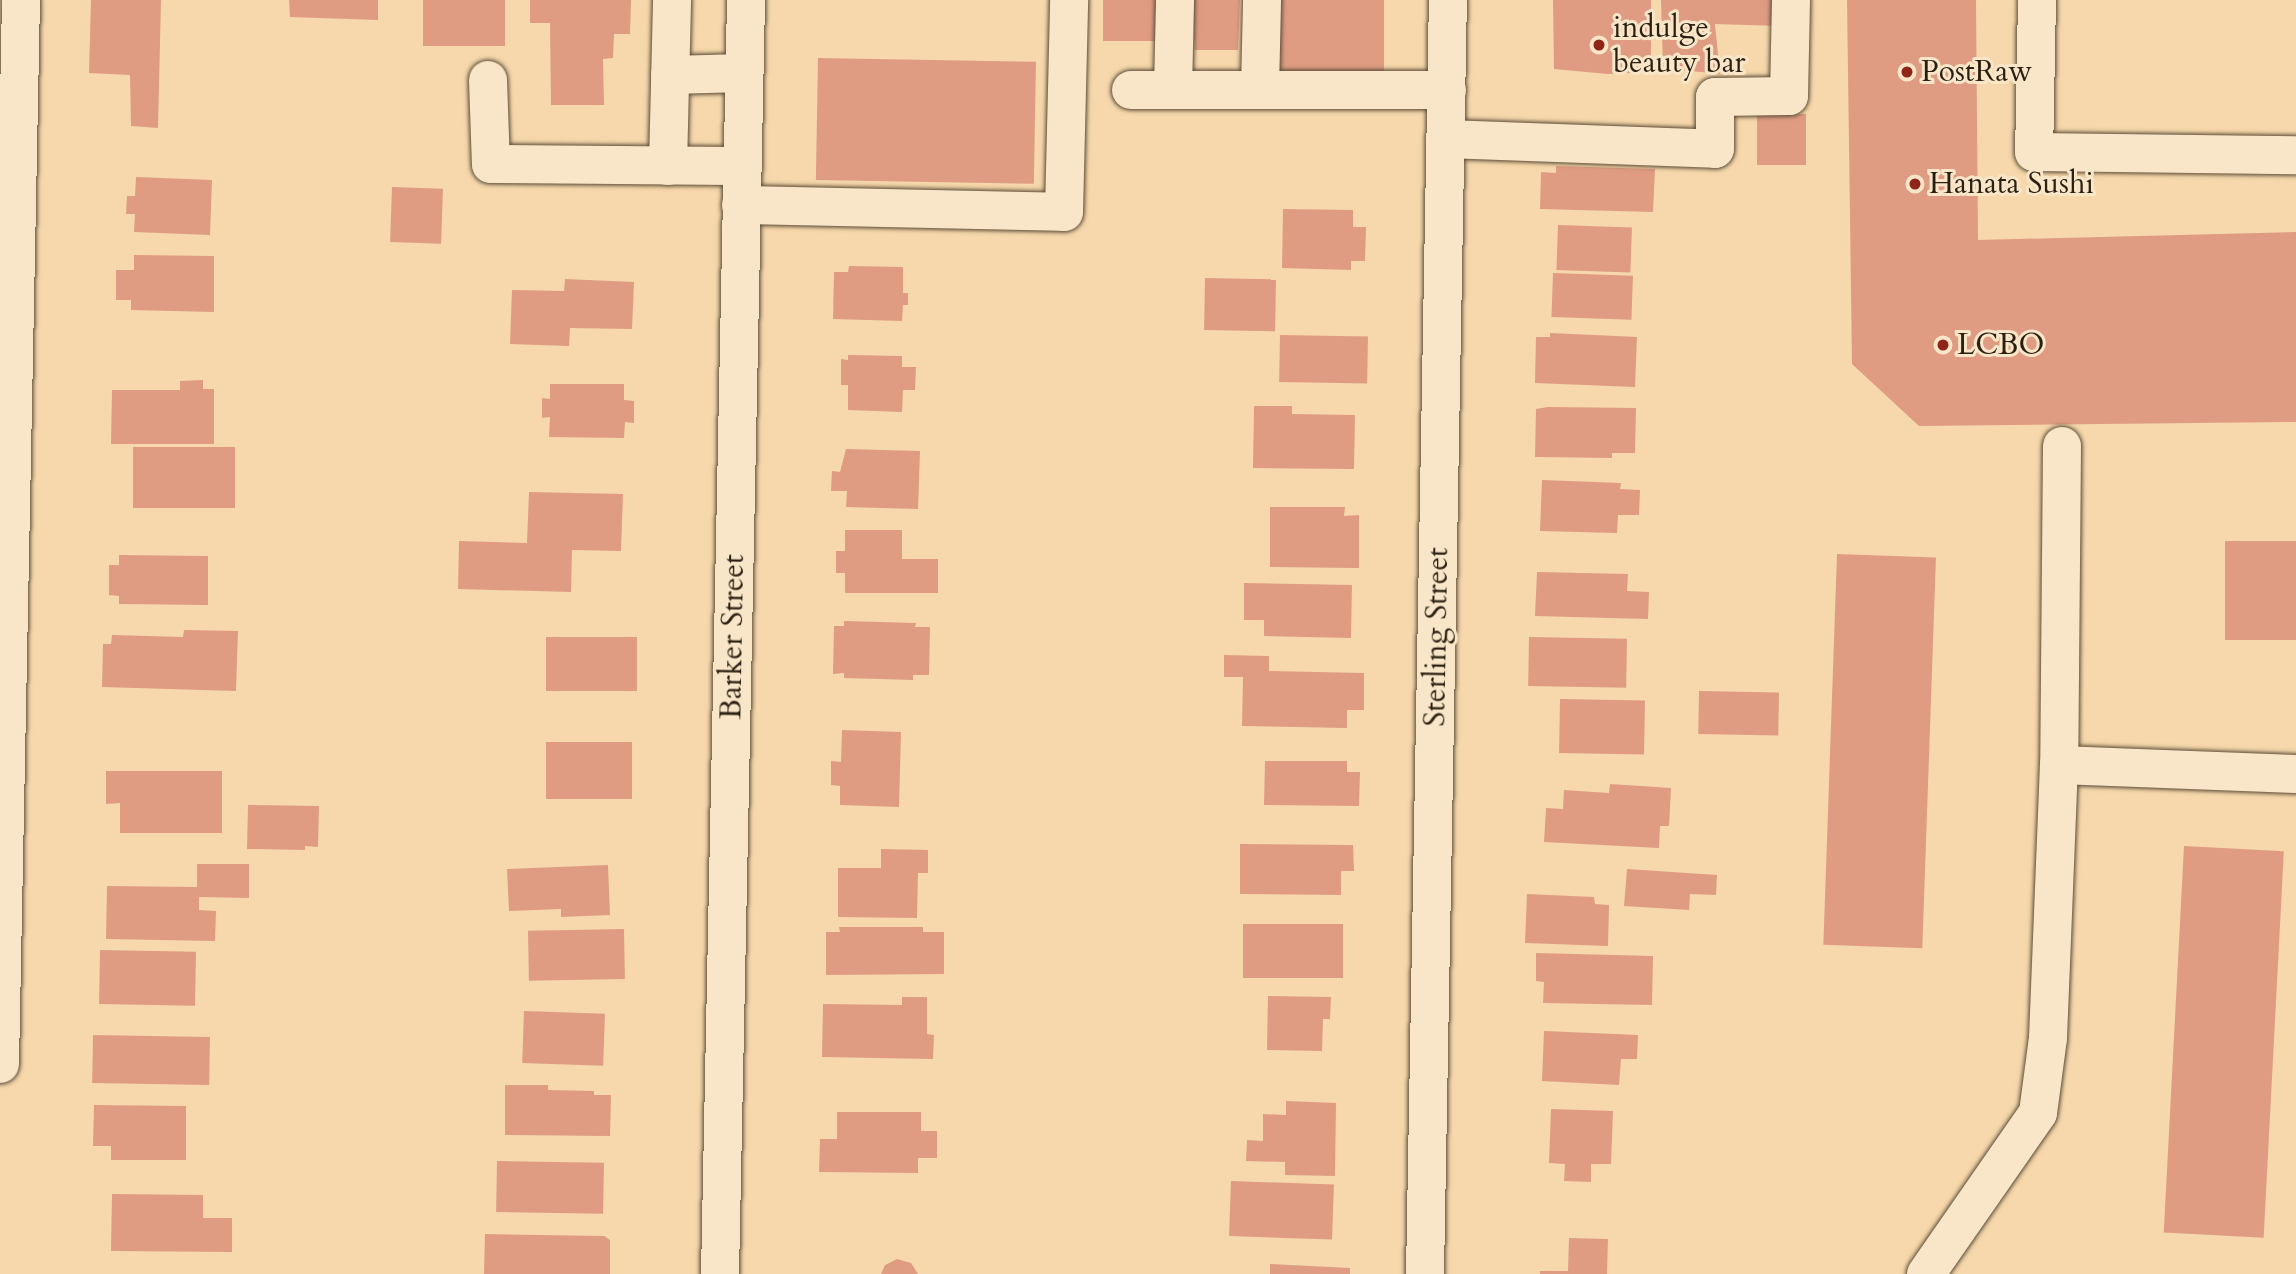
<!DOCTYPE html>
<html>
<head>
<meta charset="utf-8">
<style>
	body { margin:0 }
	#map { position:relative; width:2296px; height:1274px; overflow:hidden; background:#f6d8ac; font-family:Cardo,serif }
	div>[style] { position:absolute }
	.building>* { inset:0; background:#df9c83; transform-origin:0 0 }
	.roads { filter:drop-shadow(0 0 2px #5d4d37) drop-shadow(0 0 2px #5d4d37) }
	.minor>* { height:38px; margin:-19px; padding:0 19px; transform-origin:19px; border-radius:19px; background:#f9e6c9 }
	.dots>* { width:19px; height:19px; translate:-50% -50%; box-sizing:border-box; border:4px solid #f9e6c9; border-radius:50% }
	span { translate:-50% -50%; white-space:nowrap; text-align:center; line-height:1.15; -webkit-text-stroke:6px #f9e6c9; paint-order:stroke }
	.poi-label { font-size:30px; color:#2a1f10 }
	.left { translate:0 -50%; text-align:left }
	.street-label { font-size:30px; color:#2a1f10 }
</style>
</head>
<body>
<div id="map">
	<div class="building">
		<div style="clip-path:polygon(91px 0,161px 0,158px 128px,131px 126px,130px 75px,89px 73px)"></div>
		<div style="clip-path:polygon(289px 0,378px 0,378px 20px,290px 17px)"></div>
		<div style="left:423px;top:0;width:82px;height:46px"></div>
		<div style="clip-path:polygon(530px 0,631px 0,630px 34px,614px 34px,613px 58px,603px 59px,604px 105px,551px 105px,550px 23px,530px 23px)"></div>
		<div style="left:1103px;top:0;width:55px;height:41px"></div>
		<div style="clip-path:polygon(1184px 0,1240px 0,1238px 50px,1195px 50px,1193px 22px)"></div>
		<div style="left:1277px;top:0;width:107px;height:77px"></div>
		<div style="clip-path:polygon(1553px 0,1651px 0,1651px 72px,1608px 74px,1554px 69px)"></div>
		<div style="clip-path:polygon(1661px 0,1782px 0,1783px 26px,1715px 24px,1720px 74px,1663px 68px)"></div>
		<div style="clip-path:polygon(1847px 0,1976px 0,1978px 240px,2296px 232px,2296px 422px,1919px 426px,1852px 364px)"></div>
		<div style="left:818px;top:58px;width:218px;height:122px;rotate:1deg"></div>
		<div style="left:1757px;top:114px;width:49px;height:51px"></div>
		<div style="clip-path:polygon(1556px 166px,1655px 169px,1653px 212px,1540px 209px,1541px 172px,1556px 173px)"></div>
		<div style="clip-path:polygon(136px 177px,212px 180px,210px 235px,134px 232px,135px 214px,126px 214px,127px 196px,135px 196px)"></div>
		<div style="left:392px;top:187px;width:51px;height:55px;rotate:2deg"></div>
		<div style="clip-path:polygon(1283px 209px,1353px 210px,1353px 227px,1366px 227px,1365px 261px,1351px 261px,1351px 270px,1282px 268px)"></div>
		<div style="left:1558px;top:225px;width:74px;height:45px;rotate:2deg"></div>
		<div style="clip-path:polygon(134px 255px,214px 256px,214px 312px,131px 310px,131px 300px,116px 300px,116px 270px,134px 270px)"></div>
		<div style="clip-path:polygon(849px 266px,903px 267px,903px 293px,908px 293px,908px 305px,903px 305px,902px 321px,833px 319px,834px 272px,848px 272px)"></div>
		<div style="left:1553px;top:273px;width:80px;height:44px;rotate:2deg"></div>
		<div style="left:1205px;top:278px;width:71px;height:52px;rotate:1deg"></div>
		<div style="clip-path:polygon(565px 279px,634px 282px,632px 329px,570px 328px,569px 346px,510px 344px,512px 290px,564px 291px)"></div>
		<div style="clip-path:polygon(1550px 333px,1637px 337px,1635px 387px,1535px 383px,1536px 337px,1550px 337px)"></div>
		<div style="left:1280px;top:335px;width:88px;height:47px;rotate:1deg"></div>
		<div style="clip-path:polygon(848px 355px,902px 356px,902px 367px,916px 367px,915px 390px,903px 390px,902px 412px,848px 410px,848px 385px,841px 385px,841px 359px,848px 360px)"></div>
		<div style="clip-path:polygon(203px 380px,203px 389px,214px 389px,214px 444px,111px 444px,112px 390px,180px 390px,180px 381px)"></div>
		<div style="clip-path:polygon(550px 384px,624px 384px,624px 400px,634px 401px,634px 423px,625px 422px,624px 438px,549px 437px,550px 417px,542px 418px,542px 398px,550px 399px)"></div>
		<div style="clip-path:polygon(1254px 406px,1292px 406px,1292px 414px,1355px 415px,1354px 469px,1253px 468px)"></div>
		<div style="clip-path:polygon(1548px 407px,1636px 408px,1635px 453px,1612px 453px,1612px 458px,1535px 457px,1536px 409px)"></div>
		<div style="left:133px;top:447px;width:102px;height:61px"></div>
		<div style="clip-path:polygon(846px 449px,920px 451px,918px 509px,846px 507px,847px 491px,831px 491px,832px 471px,840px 472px)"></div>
		<div style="clip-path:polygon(1542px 480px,1621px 483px,1620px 489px,1640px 490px,1639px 515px,1618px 515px,1617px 533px,1540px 531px)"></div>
		<div style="clip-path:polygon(529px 492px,623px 494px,621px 551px,572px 550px,571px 592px,458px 589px,459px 541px,527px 543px)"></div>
		<div style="clip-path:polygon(1270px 507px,1345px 507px,1344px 516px,1359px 515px,1359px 568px,1270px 567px)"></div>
		<div style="clip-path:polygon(845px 530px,902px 530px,902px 559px,938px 559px,938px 593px,845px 593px,845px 573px,836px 573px,836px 551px,845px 551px)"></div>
		<div style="left:2225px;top:541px;width:71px;height:99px"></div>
		<div style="left:1837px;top:554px;width:99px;height:391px;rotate:2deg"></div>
		<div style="clip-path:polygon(119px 555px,208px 556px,208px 605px,119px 604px,119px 596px,109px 595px,109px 565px,119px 565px)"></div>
		<div style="clip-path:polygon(1537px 572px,1628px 574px,1627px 591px,1649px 592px,1648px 619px,1535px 616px)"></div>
		<div style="clip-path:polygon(1244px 583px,1352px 585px,1351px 638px,1264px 636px,1264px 620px,1244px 620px)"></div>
		<div style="clip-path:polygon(844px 621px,916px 623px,915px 627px,930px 627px,929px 675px,913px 675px,913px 680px,844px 678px,844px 673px,833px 674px,834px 626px,844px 626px)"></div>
		<div style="clip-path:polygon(184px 630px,238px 631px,236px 691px,102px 687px,103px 644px,111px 644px,112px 635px,183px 637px)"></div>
		<div style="left:546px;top:637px;width:91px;height:54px"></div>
		<div style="left:1529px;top:637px;width:98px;height:49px;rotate:1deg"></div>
		<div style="clip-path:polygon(1224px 655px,1269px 656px,1269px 671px,1364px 673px,1364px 710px,1347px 710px,1347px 728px,1242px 726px,1243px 677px,1224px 677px)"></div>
		<div style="left:1699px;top:691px;width:80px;height:43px;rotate:1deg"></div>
		<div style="left:1560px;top:699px;width:85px;height:54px;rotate:1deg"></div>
		<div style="clip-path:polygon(842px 730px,901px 732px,899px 807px,840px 805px,840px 786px,831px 785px,831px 761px,841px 762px)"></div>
		<div style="left:632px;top:742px;width:57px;height:86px;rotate:90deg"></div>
		<div style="clip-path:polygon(1265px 761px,1347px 761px,1347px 772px,1360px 772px,1359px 806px,1264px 805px)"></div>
		<div style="clip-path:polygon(106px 771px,222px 771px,222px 833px,120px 833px,120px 803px,106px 804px)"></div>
		<div style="clip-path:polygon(1610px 784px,1671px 788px,1669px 826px,1660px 826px,1659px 848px,1544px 842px,1546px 808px,1563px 809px,1564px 790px,1609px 793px)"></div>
		<div style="clip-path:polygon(248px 805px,319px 806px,318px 847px,305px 846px,305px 850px,247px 849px)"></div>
		<div style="clip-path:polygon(1240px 844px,1353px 845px,1354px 871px,1341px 871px,1341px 895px,1240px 894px)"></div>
		<div style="left:2184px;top:846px;width:100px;height:387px;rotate:3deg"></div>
		<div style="clip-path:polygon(881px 849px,928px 850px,928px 873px,918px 873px,917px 918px,838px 917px,838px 868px,881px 868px)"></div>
		<div style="clip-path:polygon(197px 864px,249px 864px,249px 898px,199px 897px,199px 910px,216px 911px,215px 941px,106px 939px,107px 886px,197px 887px)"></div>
		<div style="clip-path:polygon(608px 865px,610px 915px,561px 917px,561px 909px,509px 911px,507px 869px)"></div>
		<div style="clip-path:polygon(1627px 869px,1717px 875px,1716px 895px,1690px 894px,1689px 910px,1624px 906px)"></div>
		<div style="clip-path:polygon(1527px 894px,1594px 897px,1595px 904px,1609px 905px,1608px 946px,1525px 943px)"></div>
		<div style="left:1243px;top:924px;width:100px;height:54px"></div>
		<div style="clip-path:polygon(839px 927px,923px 927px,923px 932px,944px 932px,944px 974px,826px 975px,826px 932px,840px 932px)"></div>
		<div style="left:624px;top:929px;width:50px;height:96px;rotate:89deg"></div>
		<div style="left:100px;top:950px;width:96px;height:54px;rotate:1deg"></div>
		<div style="clip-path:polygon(1536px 953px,1653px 956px,1652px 1005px,1543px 1003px,1544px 982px,1536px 981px)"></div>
		<div style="clip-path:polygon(1268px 996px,1331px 997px,1330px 1019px,1323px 1019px,1322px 1051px,1267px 1050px)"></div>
		<div style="clip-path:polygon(902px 997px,927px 997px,927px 1034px,934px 1035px,933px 1059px,822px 1057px,823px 1004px,902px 1005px)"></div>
		<div style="left:524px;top:1011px;width:81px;height:52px;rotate:2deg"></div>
		<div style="clip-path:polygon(1544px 1031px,1638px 1035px,1637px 1059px,1621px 1059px,1619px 1085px,1542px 1081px)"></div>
		<div style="left:93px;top:1035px;width:117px;height:48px;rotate:1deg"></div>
		<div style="clip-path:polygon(505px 1085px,548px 1085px,548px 1090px,594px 1091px,594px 1095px,611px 1095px,610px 1136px,505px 1135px)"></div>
		<div style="clip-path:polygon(1286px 1101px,1336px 1103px,1335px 1176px,1285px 1175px,1285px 1162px,1246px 1161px,1247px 1140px,1263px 1141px,1263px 1114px,1286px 1115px)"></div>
		<div style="clip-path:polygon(94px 1105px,186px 1106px,186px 1160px,111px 1160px,111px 1146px,93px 1146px)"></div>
		<div style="clip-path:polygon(1551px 1109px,1613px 1111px,1611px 1164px,1591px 1164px,1591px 1182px,1564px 1181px,1565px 1164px,1549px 1163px)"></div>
		<div style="clip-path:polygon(837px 1112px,921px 1112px,921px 1131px,937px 1131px,937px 1158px,918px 1158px,918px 1173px,819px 1172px,820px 1139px,837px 1139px)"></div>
		<div style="left:497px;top:1161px;width:107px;height:51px;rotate:1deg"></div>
		<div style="left:1231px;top:1181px;width:103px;height:55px;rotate:2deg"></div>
		<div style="clip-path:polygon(112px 1194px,203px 1195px,203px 1218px,232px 1218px,232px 1252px,111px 1251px)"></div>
		<div style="clip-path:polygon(485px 1234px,604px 1236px,610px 1240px,610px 1274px,484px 1274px)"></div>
		<div style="clip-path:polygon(1569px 1238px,1608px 1239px,1607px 1274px,1540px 1274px,1540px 1271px,1568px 1271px)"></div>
		<div style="clip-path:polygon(897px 1259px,911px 1263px,918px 1274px,881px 1274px,885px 1265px)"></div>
		<div style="clip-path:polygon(1270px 1264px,1350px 1268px,1350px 1274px,1270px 1274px)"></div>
	</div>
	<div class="roads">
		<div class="minor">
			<div style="left:2037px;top:0;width:152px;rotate:91.1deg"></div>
			<div style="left:2034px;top:152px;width:262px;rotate:0.7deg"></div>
			<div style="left:670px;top:75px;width:74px;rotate:-1.5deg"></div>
			<div style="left:488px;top:80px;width:84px;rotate:88deg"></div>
			<div style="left:491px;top:164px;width:251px;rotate:0.5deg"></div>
			<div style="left:1131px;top:90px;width:316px"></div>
			<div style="left:1173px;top:90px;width:90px;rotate:-88.7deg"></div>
			<div style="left:1260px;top:90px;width:90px;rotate:-88.7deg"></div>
			<div style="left:1446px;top:139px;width:269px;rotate:2.1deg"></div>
			<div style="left:1715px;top:149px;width:52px;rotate:-90deg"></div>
			<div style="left:1715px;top:97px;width:74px;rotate:-0.8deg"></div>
			<div style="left:1789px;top:96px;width:96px;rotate:-88.8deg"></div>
			<div style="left:668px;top:166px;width:166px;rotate:-88.6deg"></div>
			<div style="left:741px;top:205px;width:323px;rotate:1.2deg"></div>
			<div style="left:1064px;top:212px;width:212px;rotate:-88.6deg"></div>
			<div style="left:2062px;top:446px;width:319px;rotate:90.5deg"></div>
			<div style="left:2059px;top:765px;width:237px;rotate:2.2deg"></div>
			<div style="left:0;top:1064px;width:1064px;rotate:-88.87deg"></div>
			<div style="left:720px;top:1274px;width:1274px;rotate:-88.83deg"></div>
			<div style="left:1425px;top:1274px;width:1274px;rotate:-88.97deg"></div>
			<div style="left:1926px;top:1274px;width:196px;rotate:-55.2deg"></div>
			<div style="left:2038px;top:1113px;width:76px;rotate:-82.4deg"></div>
			<div style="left:2048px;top:1038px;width:273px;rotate:-87.7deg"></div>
		</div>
	</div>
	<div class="dots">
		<div style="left:1599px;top:45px;background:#8f2418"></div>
		<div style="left:1907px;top:72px;background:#8f2418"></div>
		<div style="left:1915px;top:184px;background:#8f2418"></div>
		<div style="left:1943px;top:345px;background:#8f2418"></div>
	</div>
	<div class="poi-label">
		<span class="left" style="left:1613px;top:45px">indulge<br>beauty bar</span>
		<span class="left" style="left:1921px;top:72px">PostRaw</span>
		<span class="left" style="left:1929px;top:184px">Hanata Sushi</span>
		<span class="left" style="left:1957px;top:345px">LCBO</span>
	</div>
	<div class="street-label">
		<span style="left:733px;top:637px;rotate:-89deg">Barker Street</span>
		<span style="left:1437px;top:637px;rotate:-89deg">Sterling Street</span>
	</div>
</div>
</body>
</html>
